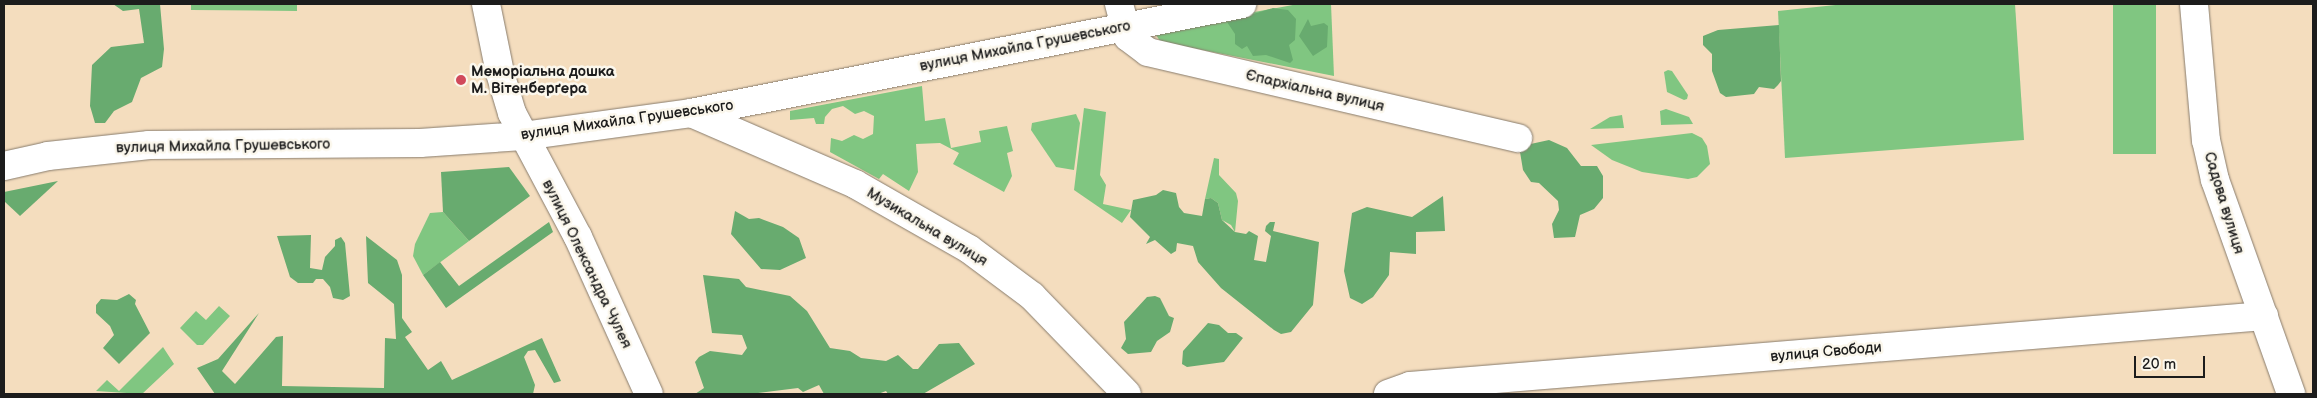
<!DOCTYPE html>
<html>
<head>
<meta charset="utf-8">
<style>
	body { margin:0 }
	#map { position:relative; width:2317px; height:398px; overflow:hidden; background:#f4ddbe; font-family:"Balsamiq Sans",sans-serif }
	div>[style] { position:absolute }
	.green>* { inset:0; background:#80c681; transform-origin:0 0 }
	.forest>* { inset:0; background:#68ab6f }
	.roads { filter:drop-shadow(0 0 1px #887c6d) drop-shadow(0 0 1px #887c6d) }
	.minor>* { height:28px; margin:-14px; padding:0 14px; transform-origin:14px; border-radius:14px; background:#fff }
	.primary>* { height:28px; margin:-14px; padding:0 14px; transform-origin:14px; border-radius:14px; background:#fff }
	.dots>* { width:14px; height:14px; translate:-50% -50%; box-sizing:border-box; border:2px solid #fbf7ec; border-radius:50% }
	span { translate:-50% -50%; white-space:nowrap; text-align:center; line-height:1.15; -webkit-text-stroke:5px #fbf7ec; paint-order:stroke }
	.street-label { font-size:15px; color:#1c1c1c }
	.poi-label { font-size:15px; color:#1c1c1c; font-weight:700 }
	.left { translate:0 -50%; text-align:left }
	.frame { position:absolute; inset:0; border:5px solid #1c1c1c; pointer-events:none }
	.scale { position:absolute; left:2134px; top:356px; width:71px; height:22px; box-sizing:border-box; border:2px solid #1c1c1c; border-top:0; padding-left:6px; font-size:15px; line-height:18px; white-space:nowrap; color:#1c1c1c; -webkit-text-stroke:4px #fbf7ec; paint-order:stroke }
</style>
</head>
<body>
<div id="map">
	<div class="green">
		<div style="clip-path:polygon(191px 4px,297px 4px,297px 11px,191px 10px)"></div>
		<div style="clip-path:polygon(1298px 4px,1331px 4px,1334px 76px,1172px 44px,1160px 41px,1156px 35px,1184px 25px)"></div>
		<div style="clip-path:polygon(1845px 4px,2015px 4px,2024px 140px,1785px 158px,1778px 11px)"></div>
		<div style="left:2113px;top:4px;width:43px;height:150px"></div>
		<div style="clip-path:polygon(1668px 70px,1672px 71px,1688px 95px,1687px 99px,1684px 100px,1667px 92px,1664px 72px)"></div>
		<div style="clip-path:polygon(922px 86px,925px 121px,945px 118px,951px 148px,981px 142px,979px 131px,1007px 126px,1013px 151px,1007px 153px,1012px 176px,1004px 192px,953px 164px,959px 153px,940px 143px,916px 144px,918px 172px,909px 191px,883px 174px,879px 179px,830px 152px,831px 138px,842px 141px,854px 135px,863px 139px,873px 134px,874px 116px,864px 111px,855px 114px,843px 106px,832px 109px,825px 117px,824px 124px,816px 124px,814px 118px,790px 120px,790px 111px)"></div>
		<div style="clip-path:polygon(1084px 108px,1106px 112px,1100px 175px,1106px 185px,1103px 204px,1131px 210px,1122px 223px,1074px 190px)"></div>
		<div style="clip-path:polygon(1666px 109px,1689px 117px,1693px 124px,1661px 125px,1660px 111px)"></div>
		<div style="clip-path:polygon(1076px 114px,1080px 123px,1074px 170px,1056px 167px,1031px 130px,1032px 123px)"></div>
		<div style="clip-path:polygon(1622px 115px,1624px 128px,1590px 129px,1610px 117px)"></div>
		<div style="clip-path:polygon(1692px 133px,1702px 138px,1707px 146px,1710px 164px,1697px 177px,1688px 179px,1642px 172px,1612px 160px,1591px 145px)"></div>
		<div style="clip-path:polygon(1214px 158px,1219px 159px,1219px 175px,1236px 193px,1238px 201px,1235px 232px,1231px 225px,1222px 220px,1218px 203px,1211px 198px,1205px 199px)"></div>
		<div style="clip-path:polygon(443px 212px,469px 241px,423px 275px,413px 256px,415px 244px,430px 213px)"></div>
		<div style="clip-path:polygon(219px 306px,230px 316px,203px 345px,197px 345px,180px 328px,196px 311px,206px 320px)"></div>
		<div style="clip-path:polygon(163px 347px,174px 364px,142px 394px,96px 391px,107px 380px,119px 391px)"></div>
	</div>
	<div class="forest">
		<div style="clip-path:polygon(113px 4px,160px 4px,164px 49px,162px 67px,141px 78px,132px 102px,114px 111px,105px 123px,95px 123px,90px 106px,92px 65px,111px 47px,144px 43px,139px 9px,123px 11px)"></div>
		<div style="clip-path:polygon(1273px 8px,1288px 10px,1296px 19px,1295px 40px,1289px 45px,1293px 60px,1290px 63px,1266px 55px,1253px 56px,1247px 46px,1242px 49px,1235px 44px,1235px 34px,1227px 22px)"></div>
		<div style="clip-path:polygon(1308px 19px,1311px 26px,1324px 23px,1328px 26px,1327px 47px,1313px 56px,1299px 36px)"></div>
		<div style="clip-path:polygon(1779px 25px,1781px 81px,1778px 85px,1774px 89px,1759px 87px,1754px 94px,1726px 97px,1720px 93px,1712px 71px,1712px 54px,1703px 45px,1703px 36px,1718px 30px)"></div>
		<div style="clip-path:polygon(1549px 140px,1567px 148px,1581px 166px,1597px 166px,1603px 176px,1603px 198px,1594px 209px,1580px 215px,1575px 237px,1554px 238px,1552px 224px,1559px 210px,1558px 201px,1539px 183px,1531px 182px,1523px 170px,1520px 152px,1526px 145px)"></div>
		<div style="clip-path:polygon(509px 167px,530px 196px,469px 241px,443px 212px,441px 172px)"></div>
		<div style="clip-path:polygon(58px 181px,20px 216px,4px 201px,4px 192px)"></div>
		<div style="clip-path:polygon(1163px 190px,1176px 193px,1179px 207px,1184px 213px,1202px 216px,1205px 199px,1211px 198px,1218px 203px,1222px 220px,1235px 232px,1246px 234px,1249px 231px,1258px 236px,1254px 260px,1266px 262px,1271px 236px,1265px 231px,1266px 226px,1270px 222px,1275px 222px,1273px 231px,1319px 242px,1313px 305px,1291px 332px,1281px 334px,1274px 330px,1221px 288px,1198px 262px,1193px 246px,1177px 243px,1176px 251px,1171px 254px,1155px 240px,1146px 244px,1150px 237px,1130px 217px,1133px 200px,1156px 195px)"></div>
		<div style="clip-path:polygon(1443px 196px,1445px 231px,1416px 232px,1416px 254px,1390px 252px,1389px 275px,1373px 297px,1362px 304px,1350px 298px,1344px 271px,1352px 213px,1367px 207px,1412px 217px)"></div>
		<div style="clip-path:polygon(735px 211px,749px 219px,759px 218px,783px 227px,799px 238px,806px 258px,780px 270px,761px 269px,731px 234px)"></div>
		<div style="clip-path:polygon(549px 222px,553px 232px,446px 308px,423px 275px,440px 262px,459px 286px)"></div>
		<div style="clip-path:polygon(311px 235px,310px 268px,322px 270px,325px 257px,335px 246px,335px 240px,341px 237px,345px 243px,350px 296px,343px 300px,333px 298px,330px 287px,323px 279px,316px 279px,313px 283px,298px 283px,290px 277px,277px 236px)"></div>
		<div style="clip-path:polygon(366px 236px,397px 260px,402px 275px,402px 318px,412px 332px,405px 337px,428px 370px,441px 361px,452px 380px,542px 338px,561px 381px,554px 383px,535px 350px,528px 351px,524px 357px,535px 385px,533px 394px,215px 394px,197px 368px,218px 359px,259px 313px,222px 371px,235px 384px,276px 337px,283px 336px,282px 386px,384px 388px,385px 338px,396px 339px,394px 304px,368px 283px)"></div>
		<div style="clip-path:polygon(703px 275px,739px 279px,746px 287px,790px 296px,807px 311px,830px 348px,850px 351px,861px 358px,886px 361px,898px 355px,913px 369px,918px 369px,939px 344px,959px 343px,975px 364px,923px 394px,888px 394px,886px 391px,878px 394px,824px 394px,819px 385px,803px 392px,798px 388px,750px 394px,695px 394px,704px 388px,695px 362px,699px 357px,710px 351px,742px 355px,747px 348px,742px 335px,712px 333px)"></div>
		<div style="clip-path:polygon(129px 294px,136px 300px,135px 304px,150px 333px,119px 364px,103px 348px,114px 335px,110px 326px,96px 313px,96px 305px,101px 299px,117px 300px)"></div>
		<div style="clip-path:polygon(1155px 296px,1160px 298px,1169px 316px,1174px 318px,1170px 332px,1157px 341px,1151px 352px,1128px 354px,1121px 348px,1126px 339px,1124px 322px,1147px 297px)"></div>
		<div style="clip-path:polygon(1208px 323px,1219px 325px,1228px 333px,1236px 333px,1243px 338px,1224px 362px,1187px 367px,1182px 364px,1183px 351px)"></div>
	</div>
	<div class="roads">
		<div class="minor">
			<div style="left:486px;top:4px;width:70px;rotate:78.5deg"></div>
			<div style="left:500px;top:73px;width:42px;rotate:73.3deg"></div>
			<div style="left:512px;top:113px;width:140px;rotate:62deg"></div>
			<div style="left:578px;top:237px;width:172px;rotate:65.7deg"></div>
			<div style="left:1119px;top:4px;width:34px;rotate:75deg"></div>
			<div style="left:1128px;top:37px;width:25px;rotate:37deg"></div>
			<div style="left:1148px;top:52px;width:380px;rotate:13.1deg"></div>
			<div style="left:691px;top:113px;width:179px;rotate:23.4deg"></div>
			<div style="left:855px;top:184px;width:131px;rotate:29.7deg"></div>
			<div style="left:969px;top:249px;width:79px;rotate:36.7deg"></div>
			<div style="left:1032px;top:296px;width:136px;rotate:45.9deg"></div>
			<div style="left:4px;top:166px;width:45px;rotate:-12.8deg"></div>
			<div style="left:48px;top:156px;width:102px;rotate:-6.2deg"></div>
			<div style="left:149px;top:145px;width:271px;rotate:-0.4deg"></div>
			<div style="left:420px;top:143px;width:103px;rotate:-3.9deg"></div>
			<div style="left:523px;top:136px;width:170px;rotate:-7.8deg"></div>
			<div style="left:691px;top:113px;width:562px;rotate:-11.19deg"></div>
			<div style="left:1388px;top:394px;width:23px;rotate:-20deg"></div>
			<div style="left:1410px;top:386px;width:857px;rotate:-4.69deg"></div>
		</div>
		<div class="primary">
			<div style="left:2194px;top:4px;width:137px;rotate:85deg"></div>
			<div style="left:2206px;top:140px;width:41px;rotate:77.3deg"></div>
			<div style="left:2215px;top:180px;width:227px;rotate:70.4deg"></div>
		</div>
	</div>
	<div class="dots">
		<div style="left:461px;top:80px;background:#d1495b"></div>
	</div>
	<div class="street-label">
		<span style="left:1025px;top:46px;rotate:-11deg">вулиця Михайла Грушевського</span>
		<span style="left:1315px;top:91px;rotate:13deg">Єпархіальна вулиця</span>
		<span style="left:627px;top:120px;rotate:-8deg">вулиця Михайла Грушевського</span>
		<span style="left:223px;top:146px;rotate:-1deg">вулиця Михайла Грушевського</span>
		<span style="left:2224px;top:203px;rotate:73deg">Садова вулиця</span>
		<span style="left:927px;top:227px;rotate:31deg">Музикальна вулиця</span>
		<span style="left:587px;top:264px;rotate:64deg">вулиця Олександра Чулея</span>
		<span style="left:1826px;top:352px;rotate:-5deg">вулиця Свободи</span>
	</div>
	<div class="poi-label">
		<span class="left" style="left:471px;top:80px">Меморіальна дошка<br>М. Вітенберґера</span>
	</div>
	<div class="frame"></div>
	<div class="scale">20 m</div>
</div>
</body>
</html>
